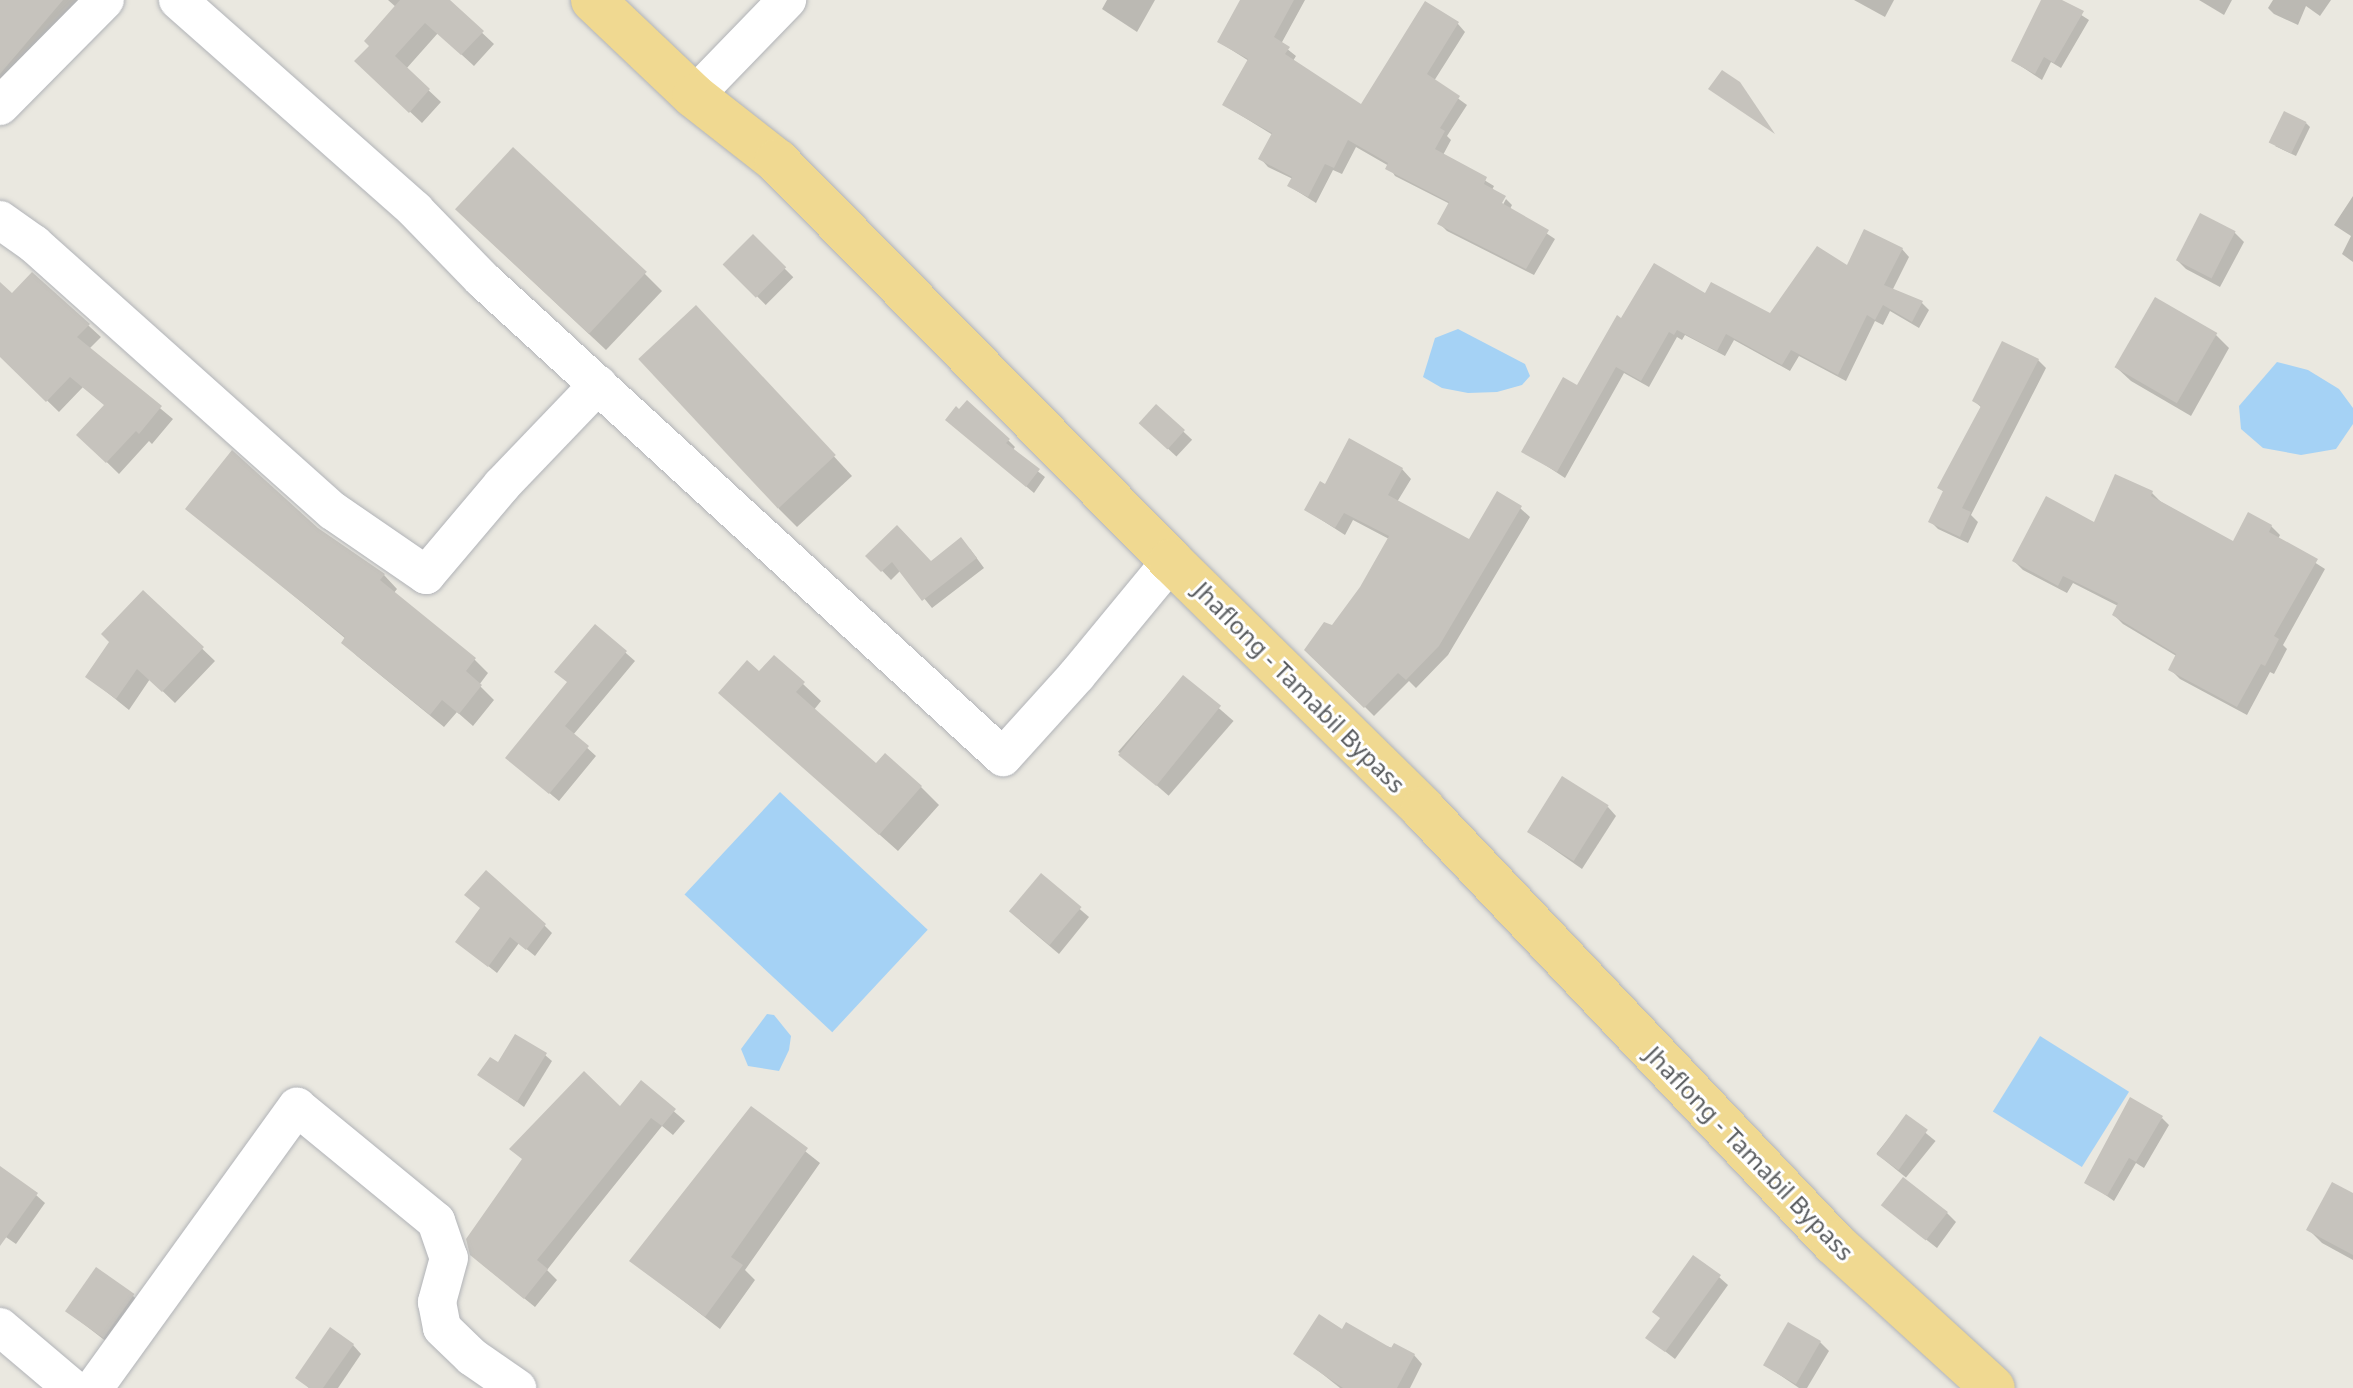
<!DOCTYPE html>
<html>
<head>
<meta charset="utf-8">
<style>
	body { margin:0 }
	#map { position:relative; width:2353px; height:1388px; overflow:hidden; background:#eae8e0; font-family:"Noto Sans",sans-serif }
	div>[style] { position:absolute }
	.water>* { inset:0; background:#a5d2f5; transform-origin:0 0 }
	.shadow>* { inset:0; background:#0003; transform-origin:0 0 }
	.building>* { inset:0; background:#c6c3bd; transform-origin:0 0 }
	.roads { filter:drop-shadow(0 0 2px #b1b3b7) drop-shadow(0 0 2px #b1b3b7) }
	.minor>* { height:38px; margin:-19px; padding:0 19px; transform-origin:19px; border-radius:19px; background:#fff }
	.highway>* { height:44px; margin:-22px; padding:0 22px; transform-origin:22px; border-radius:22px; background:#f0d991 }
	span { translate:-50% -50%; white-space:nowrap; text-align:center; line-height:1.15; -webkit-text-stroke:6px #fff; paint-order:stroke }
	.street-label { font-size:24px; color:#595c5f }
</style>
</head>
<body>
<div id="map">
	<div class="water">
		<div style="clip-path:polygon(1458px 329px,1525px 364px,1530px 376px,1522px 385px,1497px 392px,1468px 393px,1442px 388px,1423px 377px,1435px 338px)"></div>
		<div style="clip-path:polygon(2277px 362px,2308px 370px,2339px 389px,2353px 408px,2353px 424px,2336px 449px,2301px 455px,2263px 448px,2241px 429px,2239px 406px)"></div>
		<div style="left:780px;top:792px;width:202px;height:140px;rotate:43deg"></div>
		<div style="clip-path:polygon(767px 1014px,774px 1015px,791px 1036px,789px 1050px,779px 1071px,748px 1066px,741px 1049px)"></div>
		<div style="left:2040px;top:1036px;width:105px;height:89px;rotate:32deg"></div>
	</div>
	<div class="shadow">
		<div style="clip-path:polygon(0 0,92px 0,0 100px)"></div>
		<div style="clip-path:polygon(388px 0,447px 0,494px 44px,474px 66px,438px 33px,406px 69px,441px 102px,422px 123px,369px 73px,371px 46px,397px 8px)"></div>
		<div style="clip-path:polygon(1107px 0,1155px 0,1137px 32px,1102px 9px)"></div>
		<div style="clip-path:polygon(1242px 0,1305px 0,1281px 44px,1296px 56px,1293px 61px,1362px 107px,1426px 4px,1458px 24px,1465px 32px,1434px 81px,1467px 105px,1447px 136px,1451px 140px,1443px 155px,1494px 186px,1492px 190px,1499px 212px,1506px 199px,1512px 205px,1510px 209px,1555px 239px,1534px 275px,1447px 231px,1440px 224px,1450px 204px,1395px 176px,1389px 166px,1356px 147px,1342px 174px,1333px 170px,1316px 203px,1289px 186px,1293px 179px,1268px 167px,1261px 159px,1273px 135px,1224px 105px,1249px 61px,1219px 42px)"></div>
		<div style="clip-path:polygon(1854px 0,1894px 0,1885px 17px)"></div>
		<div style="clip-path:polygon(2043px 0,2058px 0,2089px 20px,2061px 68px,2051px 62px,2042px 80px,2013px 61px)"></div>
		<div style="clip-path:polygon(2199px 0,2232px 0,2224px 15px)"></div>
		<div style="clip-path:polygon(2273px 0,2331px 0,2320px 16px,2306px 6px,2298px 25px,2274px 14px,2268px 8px)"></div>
		<div style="clip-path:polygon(2306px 123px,2310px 127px,2296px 156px,2275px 146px)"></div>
		<div style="clip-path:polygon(2353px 196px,2353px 262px,2342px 254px,2351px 236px,2334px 225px)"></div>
		<div style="clip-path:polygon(2201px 215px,2235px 233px,2244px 242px,2220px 287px,2186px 269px,2177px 260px)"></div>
		<div style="clip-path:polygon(475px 227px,644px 273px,662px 291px,606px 350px)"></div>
		<div style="left:753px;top:237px;width:57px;height:39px;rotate:45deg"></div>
		<div style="clip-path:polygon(1902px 249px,1909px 257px,1892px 291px,1922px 303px,1929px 310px,1919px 328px,1890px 311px,1883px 325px,1875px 321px,1846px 381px,1799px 356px,1790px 371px,1734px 340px,1725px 356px,1685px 335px,1682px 340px,1677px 337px,1649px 387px,1624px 373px,1565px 478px,1524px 451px,1577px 388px,1622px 321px,1705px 296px,1771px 316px,1848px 268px)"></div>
		<div style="clip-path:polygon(32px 274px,101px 337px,89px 349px,173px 419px,152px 444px,149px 441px,119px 474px,79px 435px,106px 406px,83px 387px,59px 412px,0 355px,0 285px,12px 296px)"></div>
		<div style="clip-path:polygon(714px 326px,852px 476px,797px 527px,779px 509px)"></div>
		<div style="clip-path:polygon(2216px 335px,2229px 348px,2191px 416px,2131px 381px,2117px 368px)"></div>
		<div style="clip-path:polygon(2038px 360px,2046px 368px,1971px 515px,1978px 522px,1968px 543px,1938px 529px,1930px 521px,1944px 492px,1939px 488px,1982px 408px,1974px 401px)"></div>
		<div style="left:1157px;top:407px;width:48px;height:23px;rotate:43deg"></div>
		<div style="clip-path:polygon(955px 426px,1008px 440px,1015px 447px,1012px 451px,1045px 477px,1034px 493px)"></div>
		<div style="clip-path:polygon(1402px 469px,1411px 479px,1397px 502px,1470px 542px,1520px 508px,1530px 517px,1448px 655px,1416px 688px,1409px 681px,1374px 716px,1307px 649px,1333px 628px,1362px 588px,1389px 539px,1353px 520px,1345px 535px,1306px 510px,1326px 486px)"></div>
		<div style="clip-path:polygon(2152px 493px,2161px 502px,2233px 543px,2271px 526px,2280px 535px,2278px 539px,2325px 569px,2283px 645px,2287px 649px,2274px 674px,2270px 672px,2247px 715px,2180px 679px,2171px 670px,2178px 657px,2123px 624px,2114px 615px,2118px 606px,2073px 583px,2067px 593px,2023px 570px,2014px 561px,2095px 524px)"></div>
		<div style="clip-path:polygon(188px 508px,317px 529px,384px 575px,397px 589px,393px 594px,475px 660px,488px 673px,479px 685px,494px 700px,473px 726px,457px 712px,444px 727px,357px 656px,344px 642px,346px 639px)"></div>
		<div style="clip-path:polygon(970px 549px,984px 568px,932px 608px,901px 570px,891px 580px,868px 556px,931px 563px)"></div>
		<div style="clip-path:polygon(143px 592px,215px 661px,175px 703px,150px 679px,129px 710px,88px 677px)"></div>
		<div style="clip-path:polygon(595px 626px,635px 661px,573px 735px,596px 756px,559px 801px,517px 766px,569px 683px)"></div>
		<div style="clip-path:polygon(759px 674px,803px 684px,821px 701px,813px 711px,876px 766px,921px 787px,939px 805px,898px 851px,739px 710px)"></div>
		<div style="left:1183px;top:677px;width:67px;height:99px;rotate:41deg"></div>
		<div style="clip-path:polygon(1608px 807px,1616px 816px,1582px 869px,1529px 832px)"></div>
		<div style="clip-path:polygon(1041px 876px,1089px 917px,1059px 954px,1020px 921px)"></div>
		<div style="clip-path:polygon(544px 925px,552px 933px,535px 956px,519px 943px,497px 973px,458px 942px)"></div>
		<div style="clip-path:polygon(545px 1055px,552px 1061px,524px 1107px,480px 1075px,499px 1065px)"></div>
		<div style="clip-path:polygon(641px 1083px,685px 1121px,673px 1135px,662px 1126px,576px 1233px,547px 1270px,557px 1280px,535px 1307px,483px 1265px)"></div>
		<div style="clip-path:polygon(752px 1109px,820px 1163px,745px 1270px,755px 1280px,720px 1329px,632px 1261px)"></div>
		<div style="left:1906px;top:1117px;width:38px;height:47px;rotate:39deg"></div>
		<div style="clip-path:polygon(2162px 1118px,2169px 1125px,2144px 1168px,2136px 1163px,2114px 1201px,2087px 1182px)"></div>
		<div style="clip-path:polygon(0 1178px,36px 1195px,45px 1203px,16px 1244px,0 1233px)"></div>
		<div style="clip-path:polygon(2353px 1195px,2353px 1260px,2322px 1243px,2309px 1230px)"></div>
		<div style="clip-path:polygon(1883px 1206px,1947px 1213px,1956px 1222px,1937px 1248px)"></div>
		<div style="clip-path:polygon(1719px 1277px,1728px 1285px,1675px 1359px,1648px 1338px,1662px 1319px)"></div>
		<div style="clip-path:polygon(133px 1296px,142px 1304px,112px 1346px,67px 1311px)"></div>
		<div style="clip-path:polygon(1343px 1332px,1414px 1355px,1422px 1364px,1410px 1388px,1340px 1388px,1296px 1353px)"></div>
		<div style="clip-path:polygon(1820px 1342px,1829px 1351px,1807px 1388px,1799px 1388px,1765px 1365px)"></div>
		<div style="clip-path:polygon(353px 1345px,361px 1354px,338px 1388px,309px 1388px,298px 1378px)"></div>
	</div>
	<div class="building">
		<div style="clip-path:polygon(0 0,63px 0,0 74px)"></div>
		<div style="clip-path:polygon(400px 0,450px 0,484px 31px,461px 55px,425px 23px,395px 56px,430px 89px,409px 113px,354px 61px,369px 46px,364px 41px)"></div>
		<div style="clip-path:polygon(1240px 0,1294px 0,1274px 37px,1290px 47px,1285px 54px,1361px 104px,1425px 1px,1459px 22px,1427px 74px,1460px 96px,1440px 128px,1445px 131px,1435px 149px,1487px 177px,1484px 184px,1506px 196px,1502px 203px,1549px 230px,1526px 269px,1437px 224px,1449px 202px,1385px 169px,1388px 163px,1348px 140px,1334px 168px,1325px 164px,1308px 197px,1287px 186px,1292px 177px,1258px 159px,1272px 133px,1222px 105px,1248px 59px,1217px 42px)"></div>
		<div style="clip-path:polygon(2041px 0,2062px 0,2084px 11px,2054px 63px,2044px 57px,2035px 74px,2011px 61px)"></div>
		<div style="clip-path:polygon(1722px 70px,1740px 82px,1775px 134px,1708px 89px)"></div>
		<div style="left:2284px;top:111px;width:25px;height:35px;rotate:26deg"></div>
		<div style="left:513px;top:147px;width:183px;height:85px;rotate:43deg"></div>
		<div style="left:2200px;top:213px;width:40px;height:53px;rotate:27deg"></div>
		<div style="clip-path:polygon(1864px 229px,1903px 248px,1884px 285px,1923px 301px,1912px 322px,1883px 305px,1875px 320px,1867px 315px,1838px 375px,1791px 350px,1782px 365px,1726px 334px,1717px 351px,1677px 330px,1674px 335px,1669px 332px,1641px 381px,1616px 367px,1557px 472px,1521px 452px,1563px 377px,1577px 385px,1617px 315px,1621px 318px,1654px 263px,1705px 293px,1711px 282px,1770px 313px,1817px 246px,1847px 265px)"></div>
		<div style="left:753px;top:234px;width:47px;height:43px;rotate:45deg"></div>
		<div style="clip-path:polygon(32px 272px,90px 324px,77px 337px,162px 406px,139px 434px,136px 431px,106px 463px,76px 435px,104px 405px,70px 377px,46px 402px,0 357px,0 282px,12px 293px)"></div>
		<div style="left:2155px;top:297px;width:72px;height:81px;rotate:30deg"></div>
		<div style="left:696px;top:305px;width:205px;height:79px;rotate:47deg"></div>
		<div style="clip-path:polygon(2002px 341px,2039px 359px,1962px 508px,1971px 512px,1960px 537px,1928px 522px,1943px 491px,1937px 488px,1981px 406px,1972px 401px)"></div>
		<div style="clip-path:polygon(967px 400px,1010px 439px,1006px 443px,1040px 469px,1026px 487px,945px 420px,956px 406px,959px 409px)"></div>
		<div style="left:1156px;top:404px;width:39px;height:26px;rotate:42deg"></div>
		<div style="clip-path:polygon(1349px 438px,1403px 468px,1388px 495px,1469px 539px,1497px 491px,1522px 506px,1439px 646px,1406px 680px,1398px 673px,1364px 708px,1304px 650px,1324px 622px,1332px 625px,1360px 587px,1389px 536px,1344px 513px,1335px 528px,1304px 510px,1320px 481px,1325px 484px)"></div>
		<div style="clip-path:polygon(232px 450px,318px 528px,385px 574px,380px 580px,476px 658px,466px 671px,482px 685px,459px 714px,442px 700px,430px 715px,341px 643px,345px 637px,185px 509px)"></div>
		<div style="clip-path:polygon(2115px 474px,2153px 491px,2151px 496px,2233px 541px,2248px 512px,2272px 525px,2269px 532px,2318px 559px,2274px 636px,2279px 639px,2265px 666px,2261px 664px,2237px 707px,2168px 670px,2176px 654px,2112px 615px,2118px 603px,2063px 576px,2058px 586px,2012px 561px,2046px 496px,2094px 522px)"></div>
		<div style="clip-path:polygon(897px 525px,931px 561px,961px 537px,977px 558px,922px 601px,892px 562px,881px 572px,865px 556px)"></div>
		<div style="clip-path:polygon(143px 590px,204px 647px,162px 692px,137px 669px,116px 699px,85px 677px,109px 642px,101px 634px)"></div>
		<div style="clip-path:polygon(595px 624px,627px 651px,565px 726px,589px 746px,549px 794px,505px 758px,567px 682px,554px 672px)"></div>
		<div style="clip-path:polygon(774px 655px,805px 682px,796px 692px,876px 763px,885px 753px,922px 786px,879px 835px,718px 693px,747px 660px,759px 671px)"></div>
		<div style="left:1183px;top:675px;width:49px;height:103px;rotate:39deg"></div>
		<div style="left:1562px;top:776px;width:55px;height:66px;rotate:32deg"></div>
		<div style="clip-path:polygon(486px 870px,546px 924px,526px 950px,510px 937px,488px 967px,455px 942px,480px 908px,464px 895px)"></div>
		<div style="left:1041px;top:873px;width:53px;height:50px;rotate:40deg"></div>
		<div style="clip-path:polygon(515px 1034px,547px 1053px,517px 1102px,477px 1075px,490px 1057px,498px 1062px)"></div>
		<div style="clip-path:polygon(584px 1071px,620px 1106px,641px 1080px,676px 1109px,662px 1126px,651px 1118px,567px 1223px,537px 1260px,548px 1269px,524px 1299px,470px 1255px,466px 1239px,522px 1159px,509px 1149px)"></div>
		<div style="clip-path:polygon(2130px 1097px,2163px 1116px,2136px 1162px,2129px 1158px,2107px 1196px,2084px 1183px)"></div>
		<div style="clip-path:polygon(751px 1106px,808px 1148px,731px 1257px,743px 1265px,705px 1317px,629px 1261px)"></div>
		<div style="left:1906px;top:1114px;width:27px;height:50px;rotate:36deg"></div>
		<div style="clip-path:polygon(0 1166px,38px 1193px,0 1246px)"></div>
		<div style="left:1903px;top:1177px;width:57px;height:36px;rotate:38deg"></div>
		<div style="clip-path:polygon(2332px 1182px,2353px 1193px,2353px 1255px,2306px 1230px)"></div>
		<div style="clip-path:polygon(1693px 1255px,1721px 1275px,1665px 1352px,1645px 1338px,1660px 1318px,1652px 1312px)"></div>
		<div style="left:96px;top:1267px;width:47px;height:54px;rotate:35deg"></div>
		<div style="clip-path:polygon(1319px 1314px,1342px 1329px,1346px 1322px,1391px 1348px,1394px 1343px,1415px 1354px,1397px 1388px,1343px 1388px,1293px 1354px)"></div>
		<div style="left:1788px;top:1322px;width:38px;height:50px;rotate:30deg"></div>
		<div style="clip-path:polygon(330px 1327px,354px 1344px,323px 1388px,309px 1388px,295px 1378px)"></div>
	</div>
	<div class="roads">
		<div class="minor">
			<div style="left:178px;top:0;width:317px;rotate:41.5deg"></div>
			<div style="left:415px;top:210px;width:96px;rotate:45.8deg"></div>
			<div style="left:482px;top:279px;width:707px;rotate:42.54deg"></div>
			<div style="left:1003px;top:757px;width:110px;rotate:-47.9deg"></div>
			<div style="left:1077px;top:675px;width:148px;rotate:-50.5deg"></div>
			<div style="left:694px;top:96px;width:134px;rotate:-45.9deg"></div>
			<div style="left:0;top:106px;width:149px;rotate:-45.3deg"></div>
			<div style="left:0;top:220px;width:42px;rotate:35.2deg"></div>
			<div style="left:34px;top:244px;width:401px;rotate:41.8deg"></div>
			<div style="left:333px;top:511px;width:113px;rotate:34.5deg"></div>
			<div style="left:426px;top:575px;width:118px;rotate:-49.8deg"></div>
			<div style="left:502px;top:485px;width:139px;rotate:-46.2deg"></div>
			<div style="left:0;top:1327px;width:94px;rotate:40.3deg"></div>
			<div style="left:94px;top:1388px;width:347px;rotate:-54.2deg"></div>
			<div style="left:297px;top:1107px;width:180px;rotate:39.4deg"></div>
			<div style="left:436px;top:1221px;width:39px;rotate:71deg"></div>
			<div style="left:449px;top:1258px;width:46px;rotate:105.3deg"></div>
			<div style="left:437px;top:1302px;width:26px;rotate:79deg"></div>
			<div style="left:442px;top:1328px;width:42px;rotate:44deg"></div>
			<div style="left:472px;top:1357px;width:55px;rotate:34.6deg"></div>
		</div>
		<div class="highway">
			<div style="left:593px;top:0;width:139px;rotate:43.5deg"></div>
			<div style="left:694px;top:96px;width:105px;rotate:38.1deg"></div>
			<div style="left:777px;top:161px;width:561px;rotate:45.43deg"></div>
			<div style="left:1171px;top:561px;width:354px;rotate:44.5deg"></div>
			<div style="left:1423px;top:809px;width:598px;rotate:46.56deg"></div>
			<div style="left:1834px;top:1243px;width:215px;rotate:42.4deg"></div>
		</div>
	</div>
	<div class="street-label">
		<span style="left:1300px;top:687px;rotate:45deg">Jhaflong - Tamabil Bypass</span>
		<span style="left:1750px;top:1153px;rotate:46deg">Jhaflong - Tamabil Bypass</span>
	</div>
</div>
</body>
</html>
